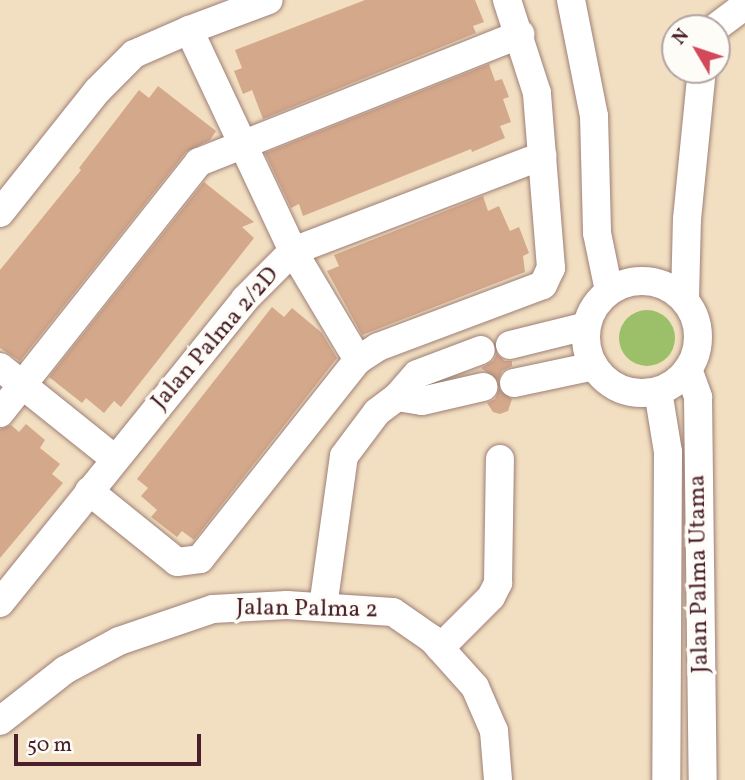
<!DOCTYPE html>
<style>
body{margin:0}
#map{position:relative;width:745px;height:780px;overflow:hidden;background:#f2dfc1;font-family:Vollkorn,serif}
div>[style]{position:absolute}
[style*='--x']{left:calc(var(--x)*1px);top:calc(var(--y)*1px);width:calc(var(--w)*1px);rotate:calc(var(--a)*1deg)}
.green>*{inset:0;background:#9cbf6a}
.round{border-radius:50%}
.building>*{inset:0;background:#d4a88b}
.roads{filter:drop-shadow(0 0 2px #9e7f76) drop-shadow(0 0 2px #9e7f76)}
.minor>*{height:28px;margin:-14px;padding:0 14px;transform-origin:14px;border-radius:14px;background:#fff}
.minor>.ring{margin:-14px;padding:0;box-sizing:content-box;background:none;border:28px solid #fff;border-radius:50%}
span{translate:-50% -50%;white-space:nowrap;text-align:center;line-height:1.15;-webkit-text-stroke:7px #fdfcf7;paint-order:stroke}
.street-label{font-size:24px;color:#4a1f2b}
.north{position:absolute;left:661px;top:14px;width:70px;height:70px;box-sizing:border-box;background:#fdfcf7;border:2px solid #b5a4a5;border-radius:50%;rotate:309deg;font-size:19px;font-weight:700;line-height:28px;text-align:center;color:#4a1f2b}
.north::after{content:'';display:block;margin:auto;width:24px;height:32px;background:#d1495b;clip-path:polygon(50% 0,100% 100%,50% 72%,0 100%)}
.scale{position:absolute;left:14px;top:734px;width:187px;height:32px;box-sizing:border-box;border:4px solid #4a1f2b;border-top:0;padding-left:9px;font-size:21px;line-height:24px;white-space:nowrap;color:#4a1f2b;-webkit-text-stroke:5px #fdfcf7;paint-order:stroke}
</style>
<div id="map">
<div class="green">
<div class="round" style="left:619px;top:310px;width:56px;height:56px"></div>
</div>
<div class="building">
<div style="clip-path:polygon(365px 0,475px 0,484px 22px,473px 26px,476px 33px,263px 119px,252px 90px,243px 94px,234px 71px,242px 68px,235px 50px)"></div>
<div style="clip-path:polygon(489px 64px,495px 81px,502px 79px,509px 97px,503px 99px,511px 122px,500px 126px,505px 138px,472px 152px,471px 149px,303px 216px,299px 204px,291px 208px,265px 153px)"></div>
<div style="clip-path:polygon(158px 86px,216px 131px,210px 140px,186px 152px,20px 361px,0 348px,0 270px,81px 170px,79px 168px,139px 90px,149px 98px)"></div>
<div style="clip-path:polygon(204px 182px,254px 222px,242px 227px,254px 238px,121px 407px,114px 401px,104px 413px,86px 398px,82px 403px,49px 377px)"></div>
<div style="clip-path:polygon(483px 196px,488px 211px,499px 206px,510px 231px,519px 227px,529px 253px,523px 256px,525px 272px,362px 335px,327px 271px,339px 266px,334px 255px)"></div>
<div style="clip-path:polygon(272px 307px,284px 317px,292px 308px,322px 333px,337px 358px,194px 540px,182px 531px,177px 537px,151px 517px,157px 510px,141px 496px,148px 488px,137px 479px)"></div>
<div style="clip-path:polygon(497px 354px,505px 361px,512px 361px,512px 366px,502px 371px,498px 381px,481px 368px,493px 361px)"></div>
<div style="clip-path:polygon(499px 389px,512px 399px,508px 411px,500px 414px,493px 412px,487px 403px,495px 399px)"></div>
<div style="clip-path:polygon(26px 424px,45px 440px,40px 448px,60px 464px,52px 474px,63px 483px,0 558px,0 429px,11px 425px,19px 432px)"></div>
</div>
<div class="roads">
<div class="minor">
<div style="--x:571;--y:0;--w:118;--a:78.8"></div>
<div style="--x:594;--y:116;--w:117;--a:88.5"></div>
<div style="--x:597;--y:233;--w:59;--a:78.3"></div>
<div style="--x:715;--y:28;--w:38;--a:-37"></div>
<div style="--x:189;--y:30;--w:244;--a:64.8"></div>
<div style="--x:293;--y:251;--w:127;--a:59.2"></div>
<div style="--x:0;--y:213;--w:157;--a:-51.5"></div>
<div style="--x:98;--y:90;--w:51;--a:-45"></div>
<div style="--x:134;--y:54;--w:60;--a:-23.6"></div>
<div style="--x:189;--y:30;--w:85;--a:-20.6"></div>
<div class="ring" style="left:586px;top:281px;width:84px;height:84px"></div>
<div style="--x:685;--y:299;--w:80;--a:-88.6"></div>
<div style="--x:687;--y:219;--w:150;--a:-84.3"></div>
<div style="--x:510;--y:345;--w:79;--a:-13.9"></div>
<div style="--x:0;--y:367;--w:147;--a:38.7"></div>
<div style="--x:688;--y:369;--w:30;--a:70"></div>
<div style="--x:698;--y:397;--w:383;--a:89.3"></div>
<div style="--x:514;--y:383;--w:82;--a:-12"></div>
<div style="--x:658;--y:391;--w:62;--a:80.7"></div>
<div style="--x:668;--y:452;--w:328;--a:90.3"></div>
<div style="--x:397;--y:397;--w:25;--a:9"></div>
<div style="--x:422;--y:401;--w:63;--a:-12.9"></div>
<div style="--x:0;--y:413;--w:320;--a:-51.6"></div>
<div style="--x:199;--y:162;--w:346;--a:-21.7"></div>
<div style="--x:89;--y:491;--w:113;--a:38.9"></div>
<div style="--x:177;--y:562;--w:23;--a:-7"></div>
<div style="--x:200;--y:559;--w:254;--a:-51.6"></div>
<div style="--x:358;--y:360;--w:24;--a:-33"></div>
<div style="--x:378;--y:347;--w:176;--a:-20.6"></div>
<div style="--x:543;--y:285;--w:19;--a:-65"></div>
<div style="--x:551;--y:268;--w:176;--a:-94.6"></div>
<div style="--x:537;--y:93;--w:98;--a:-107.9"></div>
<div style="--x:0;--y:603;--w:390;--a:-51.1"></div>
<div style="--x:245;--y:299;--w:68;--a:-45"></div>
<div style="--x:293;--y:251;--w:267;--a:-20.9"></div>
<div style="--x:323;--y:607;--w:152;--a:-82.1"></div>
<div style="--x:344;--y:456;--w:55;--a:-53.1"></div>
<div style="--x:377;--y:412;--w:25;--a:-37"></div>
<div style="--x:397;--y:397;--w:30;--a:-49"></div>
<div style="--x:417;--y:374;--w:68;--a:-20.6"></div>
<div style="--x:440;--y:648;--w:72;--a:-45"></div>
<div style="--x:491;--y:597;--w:16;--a:-63"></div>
<div style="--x:498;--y:583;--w:124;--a:-89.1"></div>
<div style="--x:0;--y:721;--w:83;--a:-38.1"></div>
<div style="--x:65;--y:670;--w:61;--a:-28.2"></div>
<div style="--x:119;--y:641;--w:99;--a:-18.8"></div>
<div style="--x:213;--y:609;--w:74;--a:-3.1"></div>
<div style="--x:287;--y:605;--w:106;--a:3.8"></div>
<div style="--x:393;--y:612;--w:47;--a:34.7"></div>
<div style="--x:432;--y:639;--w:64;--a:48.1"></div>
<div style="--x:475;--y:687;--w:48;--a:66.6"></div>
<div style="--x:494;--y:731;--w:49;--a:85.3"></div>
</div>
</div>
<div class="street-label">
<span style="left:216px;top:339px;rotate:-49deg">Jalan Palma 2/2D</span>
<span style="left:700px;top:574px;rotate:-91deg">Jalan Palma Utama</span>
<span style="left:307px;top:610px;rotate:1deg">Jalan Palma 2</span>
</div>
<div class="north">N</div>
<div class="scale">50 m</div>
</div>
